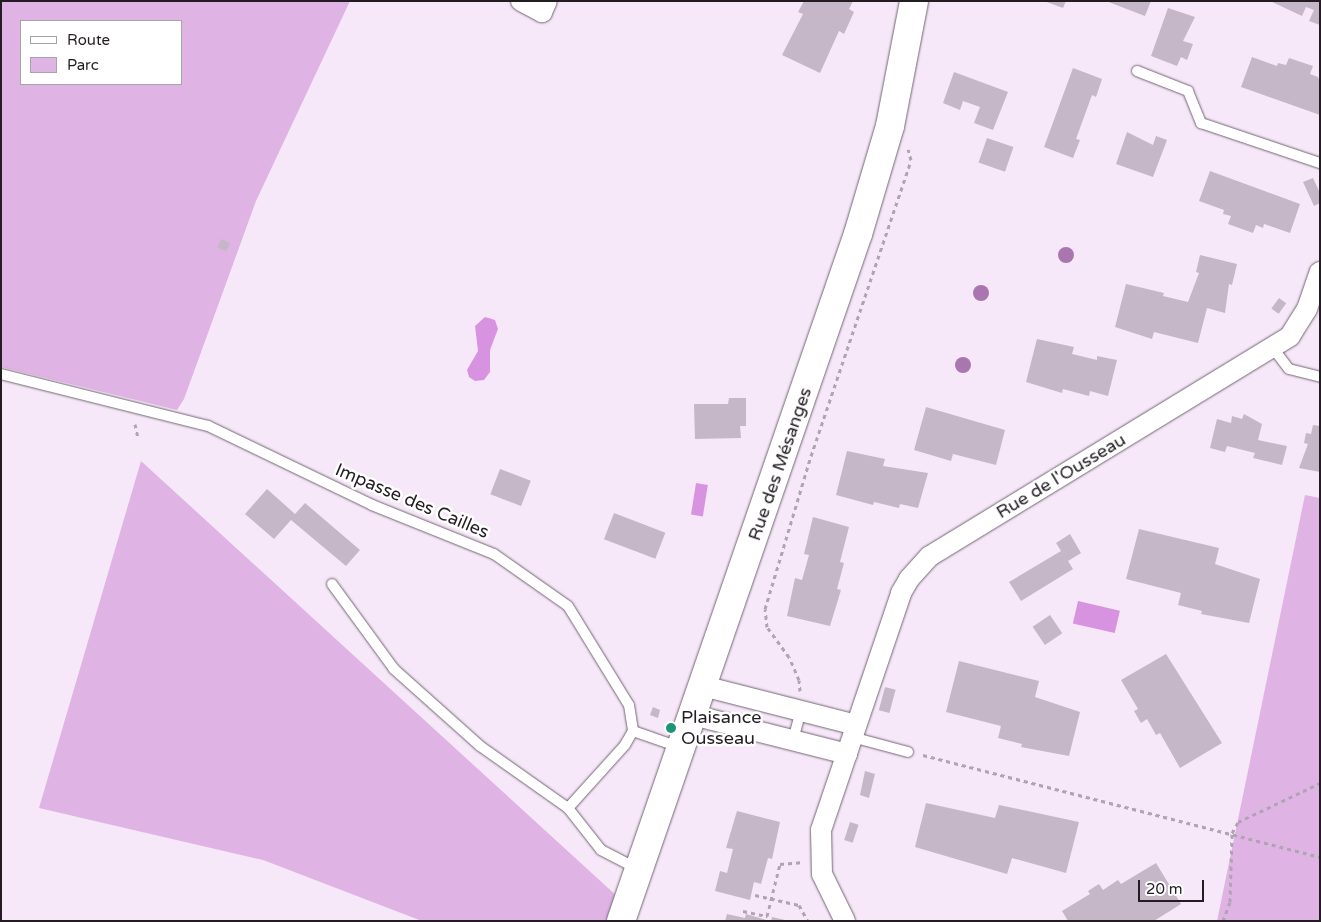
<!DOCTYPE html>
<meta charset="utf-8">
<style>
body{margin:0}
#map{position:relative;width:1321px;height:922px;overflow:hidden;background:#f6e8f8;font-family:"Varela Round",sans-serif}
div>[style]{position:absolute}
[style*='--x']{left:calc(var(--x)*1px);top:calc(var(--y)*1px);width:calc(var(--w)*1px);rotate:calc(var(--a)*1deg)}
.green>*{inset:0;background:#e0b3e5}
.water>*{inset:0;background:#d893e0;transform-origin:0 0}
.building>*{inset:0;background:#c5b7c7;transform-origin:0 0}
.path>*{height:3px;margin-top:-1.5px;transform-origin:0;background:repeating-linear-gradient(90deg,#afa4b1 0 4px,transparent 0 8px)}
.roads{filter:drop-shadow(0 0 1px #726573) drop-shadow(0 0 1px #726573)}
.lane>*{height:10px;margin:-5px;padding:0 5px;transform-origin:5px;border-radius:5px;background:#fff}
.street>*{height:20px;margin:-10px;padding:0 10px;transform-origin:10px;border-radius:10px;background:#fff}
.secondary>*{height:28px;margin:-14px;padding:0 14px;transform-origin:14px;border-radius:14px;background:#fff}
.trees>*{width:16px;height:16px;margin:-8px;border-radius:50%;background:#aa76b0}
.dots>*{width:14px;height:14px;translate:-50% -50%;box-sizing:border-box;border:2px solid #fff;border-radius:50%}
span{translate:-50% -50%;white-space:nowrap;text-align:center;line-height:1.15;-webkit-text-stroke:5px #fff;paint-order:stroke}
.street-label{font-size:18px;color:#231d23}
.poi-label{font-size:18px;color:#231d23}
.left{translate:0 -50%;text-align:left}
.frame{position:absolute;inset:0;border:2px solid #231d23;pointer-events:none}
.legend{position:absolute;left:20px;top:20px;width:162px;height:65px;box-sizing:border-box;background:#fff;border:1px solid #a7a5a7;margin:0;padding:6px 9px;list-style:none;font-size:15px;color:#231d23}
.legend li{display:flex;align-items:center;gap:10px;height:25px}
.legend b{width:25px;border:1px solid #a7a5a7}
.scale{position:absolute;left:1138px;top:880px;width:66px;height:22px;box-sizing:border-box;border:2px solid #231d23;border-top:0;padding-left:6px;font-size:15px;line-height:18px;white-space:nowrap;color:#231d23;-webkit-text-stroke:4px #fff;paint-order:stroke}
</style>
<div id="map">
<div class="green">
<div style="clip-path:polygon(evenodd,1px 1px,350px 1px,256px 201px,184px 399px,177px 410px,1px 367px,1px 1px,21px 21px,181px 21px,181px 84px,21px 84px,21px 21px)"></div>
<div style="clip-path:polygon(141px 461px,619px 898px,611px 921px,422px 921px,263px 860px,39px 808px)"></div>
<div style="clip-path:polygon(1305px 495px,1320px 498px,1320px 921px,1217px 921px)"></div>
</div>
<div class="water">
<div style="clip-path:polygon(485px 317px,495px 320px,498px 329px,490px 350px,490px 372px,484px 380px,475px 381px,469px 377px,467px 370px,478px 351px,475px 326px)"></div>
<div style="left:696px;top:483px;width:12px;height:32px;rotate:9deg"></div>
<div style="left:1078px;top:601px;width:43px;height:23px;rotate:13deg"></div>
</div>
<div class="building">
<div style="clip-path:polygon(804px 1px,853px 1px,849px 9px,854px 12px,844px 34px,839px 31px,820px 73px,782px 55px,803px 14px,798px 12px)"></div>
<div style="clip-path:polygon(1044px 1px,1066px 1px,1063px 8px)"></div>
<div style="clip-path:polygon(1106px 1px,1151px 1px,1145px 16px)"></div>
<div style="clip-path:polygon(1270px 1px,1320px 1px,1320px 25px,1309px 21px,1314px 10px,1306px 7px,1302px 16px)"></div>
<div style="clip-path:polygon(1168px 8px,1195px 17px,1183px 41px,1193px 44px,1187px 60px,1181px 57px,1177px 66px,1151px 56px)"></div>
<div style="clip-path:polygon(1252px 57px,1277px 66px,1278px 63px,1286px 65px,1289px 58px,1313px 66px,1310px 74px,1318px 77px,1320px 82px,1320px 115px,1241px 87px)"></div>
<div style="clip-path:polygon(1073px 68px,1102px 79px,1096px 97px,1092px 95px,1076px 139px,1080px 140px,1073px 158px,1044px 147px)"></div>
<div style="clip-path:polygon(954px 72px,1008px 92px,993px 130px,974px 123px,980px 107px,963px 101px,960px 110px,943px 103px)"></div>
<div style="clip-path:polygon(1127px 132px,1153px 145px,1156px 136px,1167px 140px,1153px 177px,1116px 164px)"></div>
<div style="left:987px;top:138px;width:28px;height:26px;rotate:19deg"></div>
<div style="clip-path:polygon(1210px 171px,1300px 204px,1290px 233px,1264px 224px,1263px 228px,1256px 225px,1253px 233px,1228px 224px,1231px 216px,1223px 214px,1224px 210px,1199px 201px)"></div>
<div style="clip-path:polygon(1313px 178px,1320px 193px,1320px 203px,1314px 206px,1303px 182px)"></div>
<div style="left:221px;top:239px;width:10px;height:9px;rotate:24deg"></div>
<div style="clip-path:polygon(1200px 255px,1237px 264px,1232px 285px,1229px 284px,1225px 313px,1207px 308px,1198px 343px,1154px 332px,1152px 339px,1115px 327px,1126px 284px,1164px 293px,1163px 296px,1188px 302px,1199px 273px,1196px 272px)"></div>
<div style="left:1279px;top:298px;width:9px;height:13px;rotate:36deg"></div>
<div style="clip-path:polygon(1037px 339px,1074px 347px,1072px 354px,1097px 360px,1097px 356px,1117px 360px,1108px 396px,1090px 391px,1089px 396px,1063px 389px,1062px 393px,1026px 382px)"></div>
<div style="clip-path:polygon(729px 398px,746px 398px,746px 426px,740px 426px,741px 438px,695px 439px,694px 404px,728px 404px)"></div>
<div style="clip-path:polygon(926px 407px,1005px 430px,996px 465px,953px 454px,951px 461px,914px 450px)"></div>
<div style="clip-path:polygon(1244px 414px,1262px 424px,1258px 440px,1287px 446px,1282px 465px,1253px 458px,1255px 453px,1227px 446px,1225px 452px,1210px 448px,1217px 419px,1231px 423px,1232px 416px,1242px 419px)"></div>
<div style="clip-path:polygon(1313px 425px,1320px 426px,1320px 472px,1299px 468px,1308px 444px,1304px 443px,1306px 433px,1311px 434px)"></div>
<div style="clip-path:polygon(847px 451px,885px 459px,883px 466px,928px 473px,918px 508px,900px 504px,899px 508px,874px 502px,873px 505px,836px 495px)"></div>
<div style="left:500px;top:469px;width:33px;height:27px;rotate:21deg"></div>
<div style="clip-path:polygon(267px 489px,295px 514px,305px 503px,360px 550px,346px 566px,291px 520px,274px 539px,245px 514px)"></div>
<div style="left:614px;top:513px;width:55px;height:28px;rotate:21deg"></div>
<div style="clip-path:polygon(813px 517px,849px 527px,840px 562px,844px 563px,837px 589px,841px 590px,830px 626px,787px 616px,795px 578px,802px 580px,809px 555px,804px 554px)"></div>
<div style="clip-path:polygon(1139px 529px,1219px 548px,1215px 564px,1260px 579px,1249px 623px,1201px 614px,1202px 611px,1178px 605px,1181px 593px,1126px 579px)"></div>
<div style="clip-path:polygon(1070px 534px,1081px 553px,1068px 561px,1073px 569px,1021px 601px,1009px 582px,1061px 551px,1056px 543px)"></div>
<div style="left:1050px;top:615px;width:22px;height:21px;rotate:56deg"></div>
<div style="clip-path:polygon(1166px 654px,1222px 743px,1180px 768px,1160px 733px,1156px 735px,1147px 719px,1141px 723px,1134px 711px,1138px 709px,1121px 680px)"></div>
<div style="clip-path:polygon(959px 661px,1039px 681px,1035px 697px,1080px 712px,1069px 756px,1021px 747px,1022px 744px,998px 738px,1001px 726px,946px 712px)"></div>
<div style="left:885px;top:687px;width:11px;height:24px;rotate:15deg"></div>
<div style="clip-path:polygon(653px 707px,660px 710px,658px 718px,650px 715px)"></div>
<div style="clip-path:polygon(865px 771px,875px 774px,869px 798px,860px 795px)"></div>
<div style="clip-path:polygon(926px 803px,995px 818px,999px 805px,1079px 822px,1066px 873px,1012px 858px,1007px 874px,915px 847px)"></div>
<div style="clip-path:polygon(737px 811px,780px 822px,772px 859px,768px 858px,761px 884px,754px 882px,750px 900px,715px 891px,720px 871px,727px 873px,733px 849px,726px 848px)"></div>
<div style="left:850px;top:822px;width:9px;height:19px;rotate:18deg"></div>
<div style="clip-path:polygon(1156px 863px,1181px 904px,1154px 921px,1068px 921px,1062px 911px,1090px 894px,1088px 891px,1099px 884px,1103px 890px,1118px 880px,1121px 884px)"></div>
<div style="clip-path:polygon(727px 914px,745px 918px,746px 914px,770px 921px,725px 921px)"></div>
<div style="clip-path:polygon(772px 917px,785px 920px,785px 921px,771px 921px)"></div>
</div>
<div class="path">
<div style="--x:135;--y:424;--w:14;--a:78"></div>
<div style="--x:800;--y:691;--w:11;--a:-95"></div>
<div style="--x:799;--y:680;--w:25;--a:-113"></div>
<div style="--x:789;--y:657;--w:37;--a:-126"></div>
<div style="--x:767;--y:627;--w:18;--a:-96"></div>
<div style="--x:765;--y:609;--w:160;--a:-73.3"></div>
<div style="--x:811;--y:456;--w:312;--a:-71.3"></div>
<div style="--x:911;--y:160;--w:11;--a:-105"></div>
<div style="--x:923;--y:755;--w:410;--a:14.4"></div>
<div style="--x:755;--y:895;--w:45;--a:12.8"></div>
<div style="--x:799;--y:905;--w:18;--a:61"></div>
<div style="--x:743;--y:911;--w:25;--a:12"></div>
<div style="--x:767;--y:916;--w:54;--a:-76"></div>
<div style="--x:780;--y:864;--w:21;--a:-5"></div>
<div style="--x:1223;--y:921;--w:20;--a:-70"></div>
<div style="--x:1230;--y:902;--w:69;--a:-88.3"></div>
<div style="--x:1232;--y:833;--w:13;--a:-61"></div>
<div style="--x:1238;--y:822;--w:91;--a:-25.4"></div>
</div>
<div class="roads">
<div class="lane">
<div style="--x:1137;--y:71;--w:55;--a:21.4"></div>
<div style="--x:1188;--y:91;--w:35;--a:68"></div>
<div style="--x:1201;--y:123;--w:126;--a:18.6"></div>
<div style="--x:1273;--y:348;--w:26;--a:53"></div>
<div style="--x:1289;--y:369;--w:32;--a:14"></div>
<div style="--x:1;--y:374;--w:213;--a:14.1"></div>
<div style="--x:208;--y:426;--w:182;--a:25.7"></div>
<div style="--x:372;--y:505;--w:131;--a:21.9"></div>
<div style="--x:494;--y:554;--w:90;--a:35.1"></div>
<div style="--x:568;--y:606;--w:116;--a:58.4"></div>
<div style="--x:629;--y:705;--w:26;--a:81"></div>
<div style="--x:633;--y:731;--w:16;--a:120"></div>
<div style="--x:625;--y:745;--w:85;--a:132.1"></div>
<div style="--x:332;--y:584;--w:105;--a:53.9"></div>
<div style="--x:394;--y:669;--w:115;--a:41.8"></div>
<div style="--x:480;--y:746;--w:108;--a:35.2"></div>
<div style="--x:568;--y:808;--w:53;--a:51.8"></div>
<div style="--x:601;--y:850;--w:42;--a:27.2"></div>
<div style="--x:633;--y:731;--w:49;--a:19.2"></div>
<div style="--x:852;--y:737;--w:58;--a:15"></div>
<div style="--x:793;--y:740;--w:30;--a:-75"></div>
</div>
<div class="street">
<div style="--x:521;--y:1;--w:24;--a:28"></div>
<div style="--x:542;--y:12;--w:12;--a:-66"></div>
<div style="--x:703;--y:686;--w:158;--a:14.3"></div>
<div style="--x:693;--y:715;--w:159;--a:14.2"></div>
<div style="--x:845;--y:921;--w:52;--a:-116.1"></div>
<div style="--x:822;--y:874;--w:44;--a:-91.3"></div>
<div style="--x:821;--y:830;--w:250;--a:-71.3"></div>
<div style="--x:901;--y:593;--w:16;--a:-60"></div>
<div style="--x:909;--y:579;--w:31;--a:-48"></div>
<div style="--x:930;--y:556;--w:422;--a:-31.4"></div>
<div style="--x:1290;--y:336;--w:32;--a:-58"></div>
<div style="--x:1307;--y:309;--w:39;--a:-71"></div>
</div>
<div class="secondary">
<div style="--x:621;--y:921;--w:727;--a:-70.97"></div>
<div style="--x:858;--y:234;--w:113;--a:-73.5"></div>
<div style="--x:890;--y:126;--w:127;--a:-79.1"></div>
</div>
</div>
<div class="trees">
<div style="left:1066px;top:255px"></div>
<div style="left:981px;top:293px"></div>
<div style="left:963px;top:365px"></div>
</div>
<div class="dots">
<div style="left:671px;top:728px;background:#1d957a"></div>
</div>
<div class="street-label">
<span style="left:780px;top:464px;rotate:-71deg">Rue des Mésanges</span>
<span style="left:1061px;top:476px;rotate:-31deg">Rue de l'Ousseau</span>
<span style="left:412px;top:501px;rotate:23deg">Impasse des Cailles</span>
</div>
<div class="poi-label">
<span class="left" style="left:681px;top:728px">Plaisance<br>Ousseau</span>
</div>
<div class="frame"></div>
<ul class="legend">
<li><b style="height:6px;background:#fff"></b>Route</li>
<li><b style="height:14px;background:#e0b3e5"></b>Parc</li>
</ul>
<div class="scale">20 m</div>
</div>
